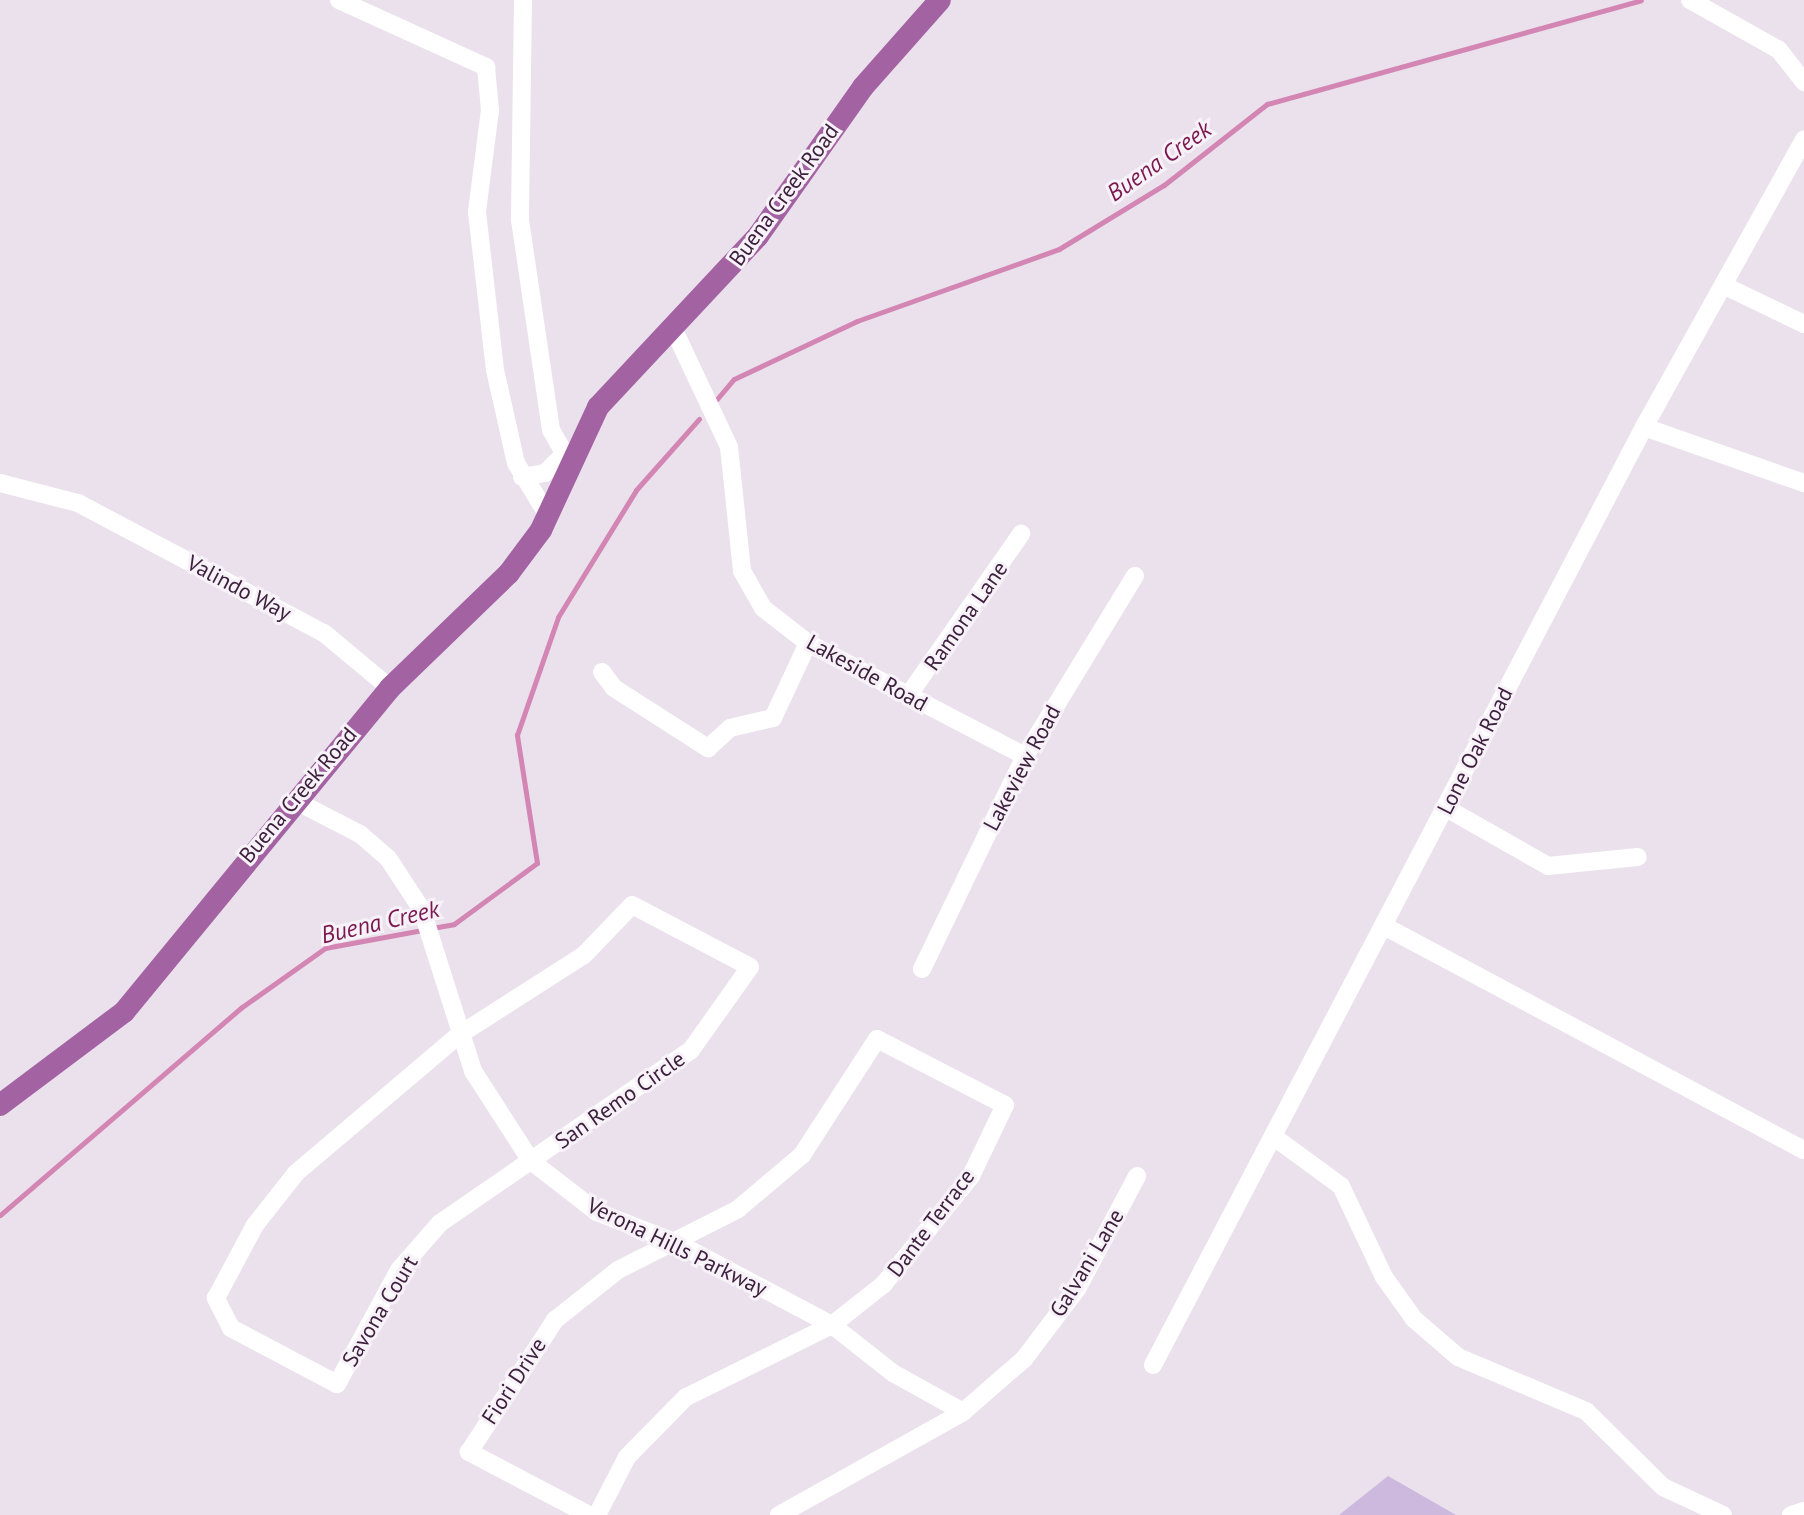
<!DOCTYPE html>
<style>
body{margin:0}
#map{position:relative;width:1804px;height:1515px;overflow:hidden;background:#eae1ec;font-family:"PT Sans",sans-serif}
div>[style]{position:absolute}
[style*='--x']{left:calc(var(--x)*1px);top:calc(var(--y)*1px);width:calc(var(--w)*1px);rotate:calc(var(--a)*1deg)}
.green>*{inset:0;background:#cdb9de}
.stream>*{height:5px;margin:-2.5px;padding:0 2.5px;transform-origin:2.5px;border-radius:2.5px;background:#d386b3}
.minor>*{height:18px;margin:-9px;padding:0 9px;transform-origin:9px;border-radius:9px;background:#fff}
.major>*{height:22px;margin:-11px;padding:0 11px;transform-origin:11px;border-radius:11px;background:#a363a3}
span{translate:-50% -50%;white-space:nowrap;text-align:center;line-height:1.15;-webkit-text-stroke:6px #f7f1f8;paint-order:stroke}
.street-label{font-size:22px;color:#3d203d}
.water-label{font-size:24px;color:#7b1850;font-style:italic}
</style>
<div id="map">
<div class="green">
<div style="clip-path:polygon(1388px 1476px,1456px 1515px,1339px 1515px)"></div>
</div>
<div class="stream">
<div style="--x:717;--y:399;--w:26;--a:-50"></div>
<div style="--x:734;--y:379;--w:136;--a:-25.2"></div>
<div style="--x:857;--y:321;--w:214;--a:-19.6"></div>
<div style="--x:1059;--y:249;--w:123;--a:-31.4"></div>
<div style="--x:1164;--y:185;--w:131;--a:-38.2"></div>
<div style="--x:1267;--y:104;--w:388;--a:-15.5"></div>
<div style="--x:432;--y:928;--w:22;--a:-10"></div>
<div style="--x:454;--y:924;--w:103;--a:-36.3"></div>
<div style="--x:537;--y:863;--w:130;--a:-98.9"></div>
<div style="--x:517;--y:735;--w:125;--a:-70.8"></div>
<div style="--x:558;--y:617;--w:149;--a:-58.4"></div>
<div style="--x:636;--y:490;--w:95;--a:-48.4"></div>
<div style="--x:0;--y:1215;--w:319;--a:-40.7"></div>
<div style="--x:242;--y:1007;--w:102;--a:-35.4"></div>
<div style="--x:325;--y:948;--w:99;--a:-10.5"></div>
</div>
<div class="minor">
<div style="--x:339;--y:0;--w:162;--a:24.5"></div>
<div style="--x:486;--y:67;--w:43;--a:84.7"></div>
<div style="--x:490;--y:110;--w:103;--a:97.3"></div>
<div style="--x:477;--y:212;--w:159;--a:83.5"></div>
<div style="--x:495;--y:370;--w:95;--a:77.3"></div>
<div style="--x:516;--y:463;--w:60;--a:58.7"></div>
<div style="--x:523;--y:0;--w:220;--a:90.8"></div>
<div style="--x:520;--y:220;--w:212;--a:81.6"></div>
<div style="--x:551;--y:430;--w:38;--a:60"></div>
<div style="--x:1690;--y:0;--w:102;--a:29.3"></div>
<div style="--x:1779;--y:50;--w:41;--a:52"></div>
<div style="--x:1723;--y:285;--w:90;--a:25.7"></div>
<div style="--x:674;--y:330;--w:129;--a:64.8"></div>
<div style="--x:729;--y:447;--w:125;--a:84"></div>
<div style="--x:742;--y:571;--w:43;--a:60.4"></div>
<div style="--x:763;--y:608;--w:57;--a:37.9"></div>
<div style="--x:808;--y:643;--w:245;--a:27.5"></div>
<div style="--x:1644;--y:427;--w:170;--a:19.3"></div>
<div style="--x:522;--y:477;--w:23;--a:-10"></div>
<div style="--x:545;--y:473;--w:27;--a:-45"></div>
<div style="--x:0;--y:483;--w:81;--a:14.4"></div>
<div style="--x:78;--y:503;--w:278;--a:27.9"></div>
<div style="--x:324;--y:633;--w:86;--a:39.8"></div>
<div style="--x:602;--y:672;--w:20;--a:53"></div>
<div style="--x:614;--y:688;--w:112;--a:32.6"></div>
<div style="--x:708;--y:748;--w:30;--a:-42"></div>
<div style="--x:730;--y:728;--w:44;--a:-13.1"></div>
<div style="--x:773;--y:718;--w:83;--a:-65"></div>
<div style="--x:908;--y:696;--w:198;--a:-55.1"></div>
<div style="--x:294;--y:800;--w:74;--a:27.3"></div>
<div style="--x:360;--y:834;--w:37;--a:41"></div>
<div style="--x:388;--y:858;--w:62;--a:56.8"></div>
<div style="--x:422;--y:910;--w:169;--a:72.4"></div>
<div style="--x:473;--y:1071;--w:107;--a:57.2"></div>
<div style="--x:531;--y:1161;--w:83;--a:37.7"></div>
<div style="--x:597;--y:1212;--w:86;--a:21.2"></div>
<div style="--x:677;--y:1243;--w:175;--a:27.9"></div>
<div style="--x:832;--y:1325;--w:78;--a:38.2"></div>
<div style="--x:893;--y:1373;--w:80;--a:29.1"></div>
<div style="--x:1446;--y:808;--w:117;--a:29.6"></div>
<div style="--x:1548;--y:866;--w:90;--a:-5.7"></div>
<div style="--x:632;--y:905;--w:133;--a:27.7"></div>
<div style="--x:750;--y:967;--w:102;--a:125.4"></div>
<div style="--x:691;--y:1050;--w:305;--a:145.4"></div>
<div style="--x:440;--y:1223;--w:62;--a:131.1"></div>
<div style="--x:399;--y:1270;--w:130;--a:118.5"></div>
<div style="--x:337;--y:1384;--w:120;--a:-152.2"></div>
<div style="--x:231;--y:1328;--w:34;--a:-117"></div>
<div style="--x:216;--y:1298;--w:83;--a:-61.9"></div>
<div style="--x:255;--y:1225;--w:66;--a:-51.7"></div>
<div style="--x:296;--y:1173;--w:214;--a:-40.3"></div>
<div style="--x:459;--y:1035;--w:148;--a:-32.6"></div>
<div style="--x:584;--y:955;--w:69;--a:-46.2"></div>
<div style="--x:1384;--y:926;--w:476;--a:28.1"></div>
<div style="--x:922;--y:969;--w:237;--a:-64.2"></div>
<div style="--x:1025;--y:756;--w:211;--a:-58.6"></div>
<div style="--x:1274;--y:1137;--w:83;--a:36.2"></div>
<div style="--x:1341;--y:1186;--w:101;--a:64.7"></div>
<div style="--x:1384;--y:1277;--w:52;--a:54.5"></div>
<div style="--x:1414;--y:1319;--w:58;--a:40.8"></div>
<div style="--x:1458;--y:1357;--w:139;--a:22.9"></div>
<div style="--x:1586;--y:1411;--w:108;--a:44.6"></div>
<div style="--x:1663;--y:1487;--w:66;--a:25"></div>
<div style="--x:1153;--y:1365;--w:1059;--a:-62.37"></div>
<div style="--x:1644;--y:427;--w:329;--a:-60.9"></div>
<div style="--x:589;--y:1515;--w:136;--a:-152.3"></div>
<div style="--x:469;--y:1452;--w:158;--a:-56.9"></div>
<div style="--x:555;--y:1320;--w:80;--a:-38.4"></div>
<div style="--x:618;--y:1270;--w:135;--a:-26.9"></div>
<div style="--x:738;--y:1209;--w:84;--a:-40.2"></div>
<div style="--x:802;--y:1155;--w:138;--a:-57.1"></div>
<div style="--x:877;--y:1039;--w:144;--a:27.3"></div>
<div style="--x:1005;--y:1105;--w:79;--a:115.6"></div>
<div style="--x:971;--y:1176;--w:139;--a:128.9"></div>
<div style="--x:884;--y:1284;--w:66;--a:141.7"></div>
<div style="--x:832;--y:1325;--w:163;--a:153.7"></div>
<div style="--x:686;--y:1397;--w:84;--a:134.5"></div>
<div style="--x:627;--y:1457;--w:65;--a:117.3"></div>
<div style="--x:779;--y:1515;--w:211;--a:-29.2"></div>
<div style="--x:963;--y:1412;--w:81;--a:-41"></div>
<div style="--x:1024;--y:1359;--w:88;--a:-52.9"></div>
<div style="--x:1077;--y:1289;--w:128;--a:-62"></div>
<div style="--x:1791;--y:1515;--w:14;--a:-17"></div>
</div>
<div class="major">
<div style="--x:0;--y:1105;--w:155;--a:-36.9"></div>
<div style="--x:124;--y:1012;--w:419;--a:-50.6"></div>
<div style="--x:390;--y:688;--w:165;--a:-44"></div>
<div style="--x:509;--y:573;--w:54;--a:-53.3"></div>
<div style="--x:541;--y:530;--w:136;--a:-65.1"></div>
<div style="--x:598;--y:407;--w:234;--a:-46.9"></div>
<div style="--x:758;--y:236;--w:182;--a:-54.8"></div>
<div style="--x:863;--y:87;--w:116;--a:-48.5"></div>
</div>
<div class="street-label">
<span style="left:784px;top:195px;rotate:-54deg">Buena Creek Road</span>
<span style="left:239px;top:588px;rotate:28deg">Valindo Way</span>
<span style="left:966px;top:616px;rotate:-55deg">Ramona Lane</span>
<span style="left:867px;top:673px;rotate:29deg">Lakeside Road</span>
<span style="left:1475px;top:751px;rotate:-63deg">Lone Oak Road</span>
<span style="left:1022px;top:768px;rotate:-62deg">Lakeview Road</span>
<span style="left:298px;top:795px;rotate:-50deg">Buena Creek Road</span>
<span style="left:620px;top:1100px;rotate:-35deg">San Remo Circle</span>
<span style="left:931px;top:1223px;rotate:-53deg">Dante Terrace</span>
<span style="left:677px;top:1247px;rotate:26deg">Verona Hills Parkway</span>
<span style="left:1087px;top:1263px;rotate:-59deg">Galvani Lane</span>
<span style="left:380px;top:1311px;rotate:-59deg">Savona Court</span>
<span style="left:514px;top:1381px;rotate:-57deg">Fiori Drive</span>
</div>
<div class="water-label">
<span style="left:1159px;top:161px;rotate:-35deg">Buena Creek</span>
<span style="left:380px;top:922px;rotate:-13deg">Buena Creek</span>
</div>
</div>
